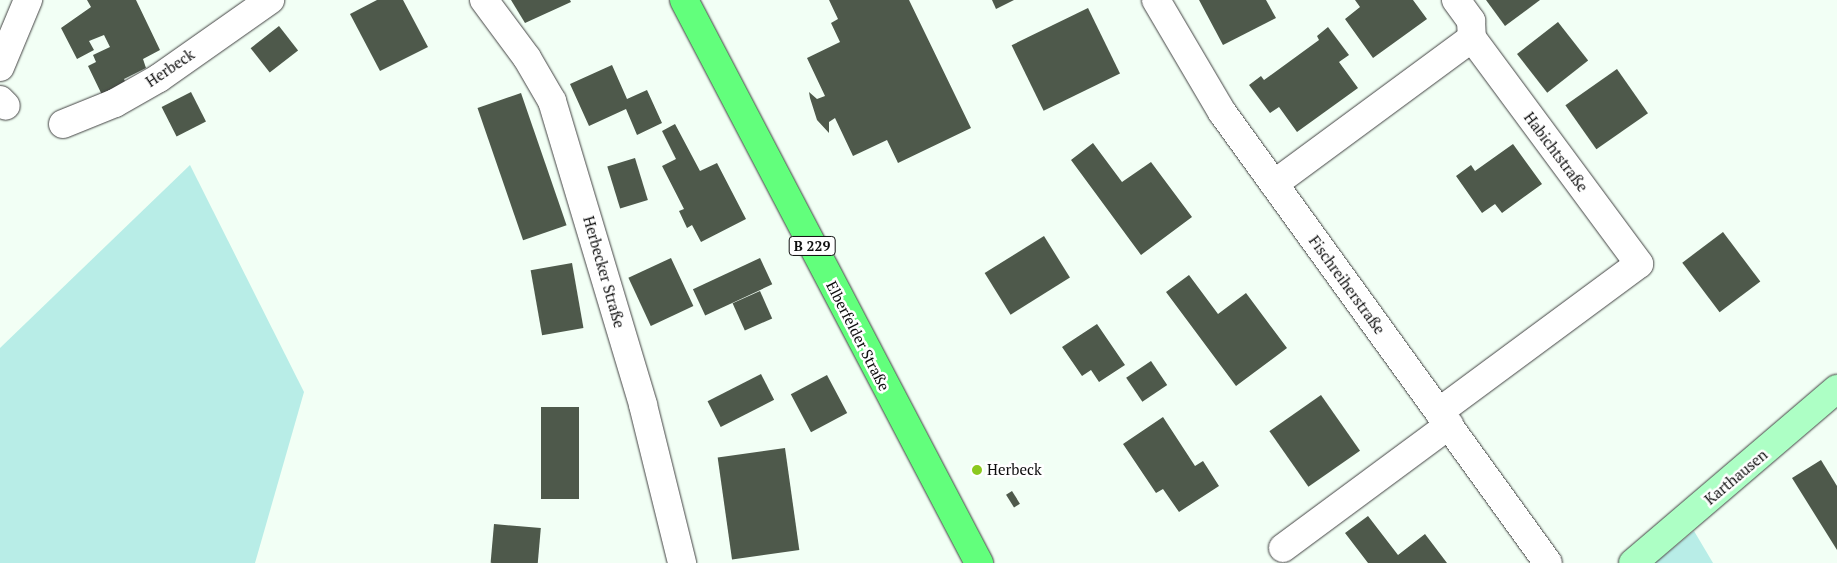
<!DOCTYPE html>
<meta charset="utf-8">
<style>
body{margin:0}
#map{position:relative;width:1837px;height:563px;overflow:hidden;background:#f2fff5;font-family:"PT Serif",serif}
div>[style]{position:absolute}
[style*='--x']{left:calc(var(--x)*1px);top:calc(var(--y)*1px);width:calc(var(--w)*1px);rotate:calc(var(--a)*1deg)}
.green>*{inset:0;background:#b8ede7}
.building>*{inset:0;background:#4e594b;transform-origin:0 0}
.roads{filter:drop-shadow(0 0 1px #424242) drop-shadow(0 0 1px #424242)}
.street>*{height:28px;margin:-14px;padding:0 14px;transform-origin:14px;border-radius:14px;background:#fff}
.secondary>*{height:28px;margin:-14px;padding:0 14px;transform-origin:14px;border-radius:14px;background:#adffc5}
.primary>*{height:28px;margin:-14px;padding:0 14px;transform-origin:14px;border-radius:14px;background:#62ff7c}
.dots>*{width:14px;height:14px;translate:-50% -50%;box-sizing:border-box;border:2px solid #fff;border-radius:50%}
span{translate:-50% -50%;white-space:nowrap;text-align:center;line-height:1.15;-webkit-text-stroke:5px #fff;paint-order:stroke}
.shield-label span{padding:1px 4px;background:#fff;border:1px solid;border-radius:4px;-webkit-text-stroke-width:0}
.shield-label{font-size:14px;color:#0f0f0f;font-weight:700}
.street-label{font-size:15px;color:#0f0f0f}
.poi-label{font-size:15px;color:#0f0f0f}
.left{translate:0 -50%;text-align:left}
</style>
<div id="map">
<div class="green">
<div style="clip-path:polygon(190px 165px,304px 392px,255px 563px,0 563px,0 348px)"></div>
<div style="clip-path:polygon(1694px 531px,1713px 563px,1655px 563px)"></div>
</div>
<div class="building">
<div style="clip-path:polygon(87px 0,136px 0,160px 50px,143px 59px,146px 68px,124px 79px,127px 85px,103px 97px,88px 66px,96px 62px,93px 55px,110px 47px,104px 35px,89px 41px,94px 50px,77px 59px,61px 28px,91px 7px)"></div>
<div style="clip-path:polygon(377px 0,403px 0,428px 47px,380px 71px,350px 14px)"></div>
<div style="clip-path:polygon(511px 0,570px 0,571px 2px,525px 23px)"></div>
<div style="clip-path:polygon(829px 0,909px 0,971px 128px,898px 163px,887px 140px,853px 156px,835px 118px,829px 122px,829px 133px,817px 120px,810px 98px,809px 92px,817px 99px,825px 96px,807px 58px,840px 42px,831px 23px,838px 19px)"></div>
<div style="clip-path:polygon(992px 0,1014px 0,996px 9px)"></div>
<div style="clip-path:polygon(1199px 0,1266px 0,1276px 18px,1223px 45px)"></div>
<div style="clip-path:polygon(1355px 0,1413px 0,1427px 19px,1373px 58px,1345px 19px,1360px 7px)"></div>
<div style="clip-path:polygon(1486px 0,1540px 0,1505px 26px)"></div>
<div style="left:1088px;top:8px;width:73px;height:85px;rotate:64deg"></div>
<div style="left:1558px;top:22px;width:49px;height:52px;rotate:52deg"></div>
<div style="left:279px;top:26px;width:31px;height:36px;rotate:52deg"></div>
<div style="clip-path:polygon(1328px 27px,1349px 55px,1339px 62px,1358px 88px,1297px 132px,1279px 107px,1270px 113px,1249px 85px,1261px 76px,1264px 80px,1319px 40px,1317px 36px)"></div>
<div style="clip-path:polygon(612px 65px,627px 99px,647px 90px,662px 123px,637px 135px,626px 109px,589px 126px,570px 84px)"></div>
<div style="left:1617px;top:69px;width:54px;height:63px;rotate:55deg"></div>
<div style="left:191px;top:92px;width:33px;height:33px;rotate:63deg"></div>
<div style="left:521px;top:93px;width:140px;height:46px;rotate:71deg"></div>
<div style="clip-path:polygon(675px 124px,700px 171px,717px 163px,746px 219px,701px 242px,692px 225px,687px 228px,679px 211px,684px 209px,662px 166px,676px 159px,662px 131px)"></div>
<div style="clip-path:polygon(1093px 143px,1122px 182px,1151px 162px,1192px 217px,1141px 255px,1071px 160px)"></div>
<div style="clip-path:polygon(1513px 144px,1542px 184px,1502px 213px,1495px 204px,1482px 213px,1456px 176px,1471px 165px,1475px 171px)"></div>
<div style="left:635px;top:158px;width:44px;height:29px;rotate:73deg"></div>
<div style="left:1723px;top:232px;width:62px;height:51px;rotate:53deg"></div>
<div style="left:1044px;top:236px;width:49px;height:70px;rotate:58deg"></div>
<div style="left:671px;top:258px;width:53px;height:47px;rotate:65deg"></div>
<div style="left:760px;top:258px;width:29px;height:74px;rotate:65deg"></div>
<div style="left:572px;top:263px;width:66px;height:42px;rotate:80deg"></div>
<div style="clip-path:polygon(1189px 275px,1218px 314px,1246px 293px,1287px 348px,1236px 386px,1166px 292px)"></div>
<div style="left:760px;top:291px;width:30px;height:30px;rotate:66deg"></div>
<div style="clip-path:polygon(1097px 324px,1125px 365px,1099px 382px,1091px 370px,1082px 376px,1062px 347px)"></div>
<div style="left:1151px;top:361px;width:29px;height:30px;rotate:56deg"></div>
<div style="left:761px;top:374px;width:29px;height:60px;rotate:63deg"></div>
<div style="left:827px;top:375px;width:43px;height:41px;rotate:62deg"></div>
<div style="left:1321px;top:395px;width:68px;height:63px;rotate:55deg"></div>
<div style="left:579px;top:407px;width:92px;height:38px;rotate:90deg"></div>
<div style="clip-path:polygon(1163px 417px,1195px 466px,1203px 461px,1219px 486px,1179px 512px,1163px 489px,1156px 493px,1123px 444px)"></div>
<div style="left:785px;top:448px;width:103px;height:68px;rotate:82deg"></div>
<div style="clip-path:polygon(1821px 460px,1837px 486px,1837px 550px,1792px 478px)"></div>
<div style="left:1012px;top:491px;width:15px;height:7px;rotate:58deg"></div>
<div style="clip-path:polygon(1368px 516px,1398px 555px,1425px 534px,1447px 563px,1368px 563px,1345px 533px)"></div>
<div style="left:494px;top:524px;width:47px;height:39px;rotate:5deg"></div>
</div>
<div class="roads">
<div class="street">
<div style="--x:484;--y:0;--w:72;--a:53.4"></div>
<div style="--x:527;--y:58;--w:50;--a:59.8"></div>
<div style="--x:552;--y:101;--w:317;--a:73.3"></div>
<div style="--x:643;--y:405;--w:163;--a:76.1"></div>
<div style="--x:1156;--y:0;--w:130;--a:59.5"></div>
<div style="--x:1222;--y:112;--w:556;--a:54.14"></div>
<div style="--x:1456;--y:0;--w:26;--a:54"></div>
<div style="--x:1471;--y:21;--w:17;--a:87"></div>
<div style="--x:0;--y:67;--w:73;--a:-67.3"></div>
<div style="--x:0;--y:100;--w:8;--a:45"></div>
<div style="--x:63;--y:124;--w:56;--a:-22"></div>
<div style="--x:115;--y:103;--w:51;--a:-29.6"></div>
<div style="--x:159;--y:78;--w:136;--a:-35.1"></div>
<div style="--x:1274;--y:184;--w:246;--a:-36.4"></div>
<div style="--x:1472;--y:38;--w:281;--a:53.5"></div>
<div style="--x:1639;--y:264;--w:249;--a:143.5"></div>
<div style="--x:1283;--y:548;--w:207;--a:-36.5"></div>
</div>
<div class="secondary">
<div style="--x:1633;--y:563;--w:268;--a:-40.5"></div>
</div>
<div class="primary">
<div style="--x:684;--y:0;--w:636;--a:62.35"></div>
</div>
</div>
<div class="dots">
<div style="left:977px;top:470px;background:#8bc91e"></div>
</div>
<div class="shield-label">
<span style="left:812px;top:246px">B 229</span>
</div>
<div class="street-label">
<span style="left:170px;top:68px;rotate:-34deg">Herbeck</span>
<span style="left:1556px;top:152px;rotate:53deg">Habichtstraße</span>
<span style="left:604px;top:272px;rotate:74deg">Herbecker Straße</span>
<span style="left:1347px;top:285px;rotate:54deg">Fischreiherstraße</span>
<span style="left:858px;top:336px;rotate:63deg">Elberfelder Straße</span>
<span style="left:1736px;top:477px;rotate:-40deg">Karthausen</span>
</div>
<div class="poi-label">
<span class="left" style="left:987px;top:470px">Herbeck</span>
</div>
</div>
